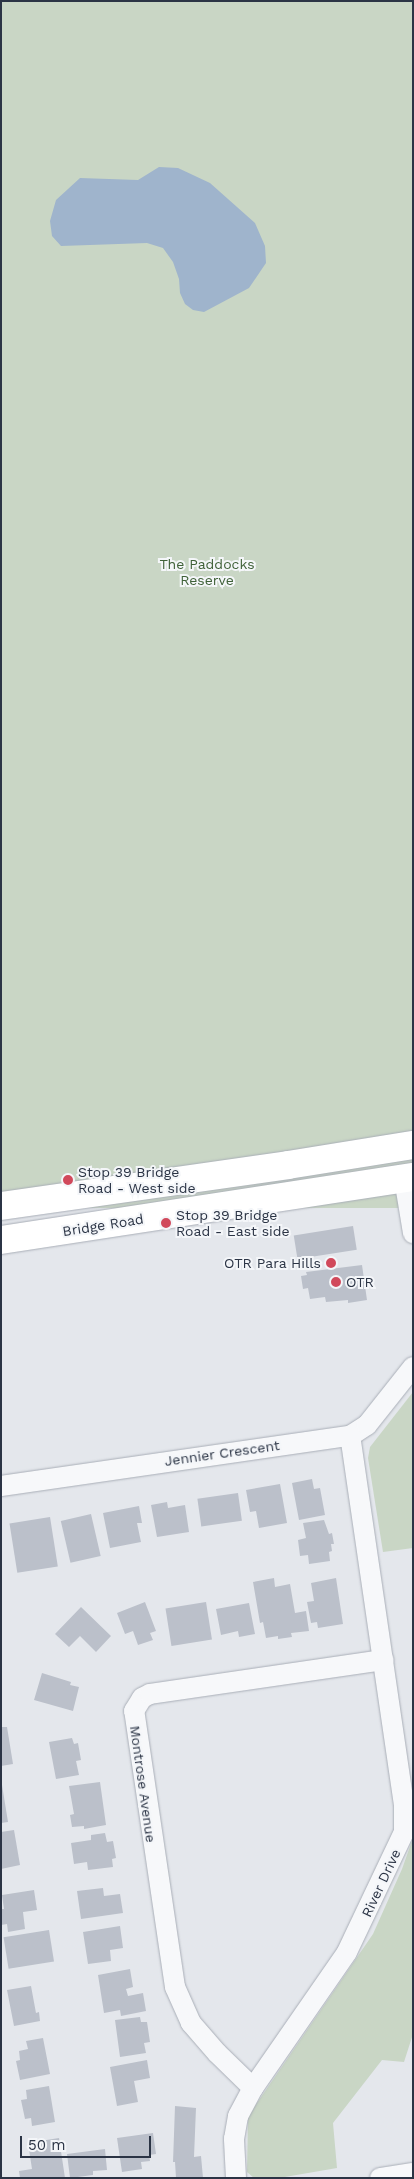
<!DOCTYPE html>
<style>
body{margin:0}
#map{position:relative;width:414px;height:2179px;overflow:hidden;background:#e4e7ec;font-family:"Work Sans",sans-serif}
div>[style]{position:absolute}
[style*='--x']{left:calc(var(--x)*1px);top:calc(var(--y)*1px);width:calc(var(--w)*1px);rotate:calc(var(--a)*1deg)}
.green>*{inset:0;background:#c9d6c5;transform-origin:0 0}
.water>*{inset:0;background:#9fb4cc}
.building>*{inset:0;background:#bbc0ca;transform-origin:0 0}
.roads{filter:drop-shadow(0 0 1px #a9aeb7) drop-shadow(0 0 1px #a9aeb7)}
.street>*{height:20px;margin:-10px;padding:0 10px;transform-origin:10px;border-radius:10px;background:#f7f8fa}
.secondary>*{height:28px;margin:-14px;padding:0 14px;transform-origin:14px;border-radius:14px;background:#fff}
.dots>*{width:14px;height:14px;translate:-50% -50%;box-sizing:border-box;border:2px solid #f4f6f9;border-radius:50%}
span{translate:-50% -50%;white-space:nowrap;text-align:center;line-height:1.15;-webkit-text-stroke:4px #f4f6f9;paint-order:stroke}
.park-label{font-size:14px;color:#3f6138}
.poi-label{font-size:14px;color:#2b3445}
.left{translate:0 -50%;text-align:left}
.right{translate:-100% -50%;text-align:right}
.street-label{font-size:14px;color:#2b3445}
.frame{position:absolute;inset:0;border:2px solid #2b3445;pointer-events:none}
.scale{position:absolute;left:20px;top:2136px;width:131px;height:22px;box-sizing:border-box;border:2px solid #2b3445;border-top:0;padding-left:6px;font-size:15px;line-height:18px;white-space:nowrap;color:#2b3445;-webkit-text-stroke:4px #f4f6f9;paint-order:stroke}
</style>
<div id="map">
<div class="green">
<div style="left:1px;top:1px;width:412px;height:1207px"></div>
<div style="clip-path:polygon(413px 1392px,413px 1548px,383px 1552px,368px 1458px,370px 1447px)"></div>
<div style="clip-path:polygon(413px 1838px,413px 2034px,404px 2062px,382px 2060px,333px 2123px,337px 2168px,279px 2178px,254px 2178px,247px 2172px,248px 2116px,373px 1934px,402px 1869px)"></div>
</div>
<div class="water">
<div style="clip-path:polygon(159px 167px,178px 168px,210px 183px,255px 223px,265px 246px,266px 263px,249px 288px,204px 312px,193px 310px,185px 304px,180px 293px,179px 279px,173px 262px,163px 248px,147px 243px,61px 246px,52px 236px,50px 221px,56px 200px,80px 178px,138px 180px)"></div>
</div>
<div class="building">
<div style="left:353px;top:1226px;width:24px;height:60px;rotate:81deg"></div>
<div style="clip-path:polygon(362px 1265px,367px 1300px,348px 1303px,348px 1300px,326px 1302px,325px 1297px,310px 1299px,308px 1288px,303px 1289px,301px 1276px,307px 1275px,306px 1272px)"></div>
<div style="clip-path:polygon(312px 1479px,314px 1489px,320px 1488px,325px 1515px,299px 1520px,292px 1483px)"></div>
<div style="clip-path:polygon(280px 1484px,287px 1523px,259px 1528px,256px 1511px,250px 1512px,246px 1490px)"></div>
<div style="left:238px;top:1493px;width:28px;height:41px;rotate:82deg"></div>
<div style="clip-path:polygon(167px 1502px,168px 1508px,185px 1505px,189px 1532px,157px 1537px,151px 1505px)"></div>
<div style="clip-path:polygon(139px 1506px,142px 1523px,137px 1523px,141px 1542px,110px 1548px,103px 1513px)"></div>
<div style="left:91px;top:1514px;width:43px;height:31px;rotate:77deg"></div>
<div style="left:50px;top:1517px;width:50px;height:41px;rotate:81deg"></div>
<div style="clip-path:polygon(324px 1520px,329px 1534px,332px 1533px,334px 1544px,331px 1544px,332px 1551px,329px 1552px,330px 1561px,309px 1564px,308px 1555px,300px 1556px,298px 1540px,306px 1538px,303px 1523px)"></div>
<div style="clip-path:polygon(274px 1578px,275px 1587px,290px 1584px,295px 1613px,306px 1611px,309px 1631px,291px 1633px,292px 1637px,278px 1639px,278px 1636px,266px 1638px,263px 1622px,260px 1623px,253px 1582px)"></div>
<div style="clip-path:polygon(336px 1578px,343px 1624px,318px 1628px,317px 1622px,311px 1623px,307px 1602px,314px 1601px,311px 1583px)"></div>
<div style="clip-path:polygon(145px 1602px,156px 1631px,150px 1633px,153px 1640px,138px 1645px,133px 1631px,125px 1634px,117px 1613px)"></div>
<div style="left:206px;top:1602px;width:38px;height:41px;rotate:81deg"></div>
<div style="clip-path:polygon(249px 1603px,255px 1634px,239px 1637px,238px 1631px,221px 1635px,216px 1609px)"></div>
<div style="clip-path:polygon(81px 1607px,111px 1636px,96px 1652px,80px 1636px,69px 1647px,55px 1634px)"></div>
<div style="clip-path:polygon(42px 1673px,71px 1682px,70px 1685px,79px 1687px,73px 1711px,34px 1700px)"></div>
<div style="clip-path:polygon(1px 1727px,7px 1727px,13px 1764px,1px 1766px)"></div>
<div style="clip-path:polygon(72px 1738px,74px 1744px,78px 1743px,81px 1760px,76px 1761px,79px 1775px,56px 1779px,49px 1742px)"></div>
<div style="clip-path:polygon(100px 1782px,106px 1825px,84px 1829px,84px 1826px,72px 1827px,70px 1815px,74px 1814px,69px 1786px)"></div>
<div style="clip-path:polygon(2px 1785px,8px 1822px,1px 1823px,1px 1786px)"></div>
<div style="clip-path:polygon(14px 1830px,20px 1865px,1px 1869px,1px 1832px)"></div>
<div style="clip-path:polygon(105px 1833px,107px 1842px,113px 1841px,116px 1858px,112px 1859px,113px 1867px,88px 1870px,87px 1862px,74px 1864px,71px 1843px,91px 1840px,91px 1835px)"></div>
<div style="clip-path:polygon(103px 1888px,104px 1896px,120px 1894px,123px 1913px,81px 1919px,77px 1891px)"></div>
<div style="clip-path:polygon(34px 1890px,37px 1910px,23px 1912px,25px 1929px,8px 1932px,7px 1924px,1px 1925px,1px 1909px,4px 1909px,2px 1895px)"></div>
<div style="clip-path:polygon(120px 1926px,123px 1948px,110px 1950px,111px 1961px,88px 1964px,83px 1932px)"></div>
<div style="left:49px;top:1930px;width:32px;height:46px;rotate:81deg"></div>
<div style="clip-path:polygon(130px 1969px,133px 1987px,126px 1989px,128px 1996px,143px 1993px,146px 2011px,121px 2016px,120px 2010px,104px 2013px,98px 1975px)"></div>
<div style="clip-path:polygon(31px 1986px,36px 2013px,39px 2012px,40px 2021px,14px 2026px,7px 1990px)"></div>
<div style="clip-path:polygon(140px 2017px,141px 2022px,147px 2022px,150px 2042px,144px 2043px,146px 2053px,120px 2057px,115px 2020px)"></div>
<div style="clip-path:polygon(43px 2038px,50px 2074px,20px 2080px,16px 2061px,20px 2060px,19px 2051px,28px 2049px,26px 2041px)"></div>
<div style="clip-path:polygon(147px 2060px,150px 2078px,134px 2081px,138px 2102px,117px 2106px,110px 2067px)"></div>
<div style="clip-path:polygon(49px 2086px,55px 2122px,32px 2126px,31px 2118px,25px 2119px,21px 2100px,27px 2099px,26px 2090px)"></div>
<div style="clip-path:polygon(175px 2106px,196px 2108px,194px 2157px,201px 2156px,203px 2178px,176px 2178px,175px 2162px,173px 2162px)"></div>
<div style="clip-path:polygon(153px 2133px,156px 2154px,149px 2155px,150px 2161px,141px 2162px,142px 2169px,122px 2172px,117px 2138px)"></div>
<div style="clip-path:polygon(59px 2138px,65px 2178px,20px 2178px,19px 2171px,32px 2169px,28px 2143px)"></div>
<div style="clip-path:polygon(105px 2149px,107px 2170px,93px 2171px,93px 2175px,70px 2178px,67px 2154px)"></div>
</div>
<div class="roads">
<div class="street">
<div style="--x:404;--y:1178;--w:56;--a:80.7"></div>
<div style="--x:1;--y:1486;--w:353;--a:-8.2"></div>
<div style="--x:350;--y:1436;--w:20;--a:-33"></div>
<div style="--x:367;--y:1425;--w:74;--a:-51.6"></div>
<div style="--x:253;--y:2088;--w:50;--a:-135.8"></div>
<div style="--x:217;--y:2053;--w:40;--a:-131"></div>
<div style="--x:191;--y:2023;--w:39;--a:-114"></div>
<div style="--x:175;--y:1987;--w:279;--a:-98.4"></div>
<div style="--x:134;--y:1711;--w:15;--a:-58"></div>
<div style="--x:142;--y:1698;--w:9;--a:-27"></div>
<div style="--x:150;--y:1694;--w:236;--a:-8.3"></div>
<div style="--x:236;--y:2178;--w:39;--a:-93"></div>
<div style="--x:234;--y:2139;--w:23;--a:-80"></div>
<div style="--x:238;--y:2116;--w:32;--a:-62"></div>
<div style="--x:253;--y:2088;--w:165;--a:-55.3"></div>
<div style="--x:347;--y:1952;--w:133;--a:-64.6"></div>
<div style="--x:404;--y:1832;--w:27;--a:-90"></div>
<div style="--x:404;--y:1805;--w:373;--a:-98.3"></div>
<div style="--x:380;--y:2178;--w:33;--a:-9"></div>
</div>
<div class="secondary">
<div style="--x:1;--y:1206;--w:290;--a:-8.1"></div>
<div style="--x:288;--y:1165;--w:127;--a:-9.1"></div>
<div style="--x:1;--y:1240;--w:417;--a:-8.7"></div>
</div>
</div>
<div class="dots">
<div style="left:68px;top:1180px;background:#d1495b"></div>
<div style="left:166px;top:1223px;background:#d1495b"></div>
<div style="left:331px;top:1263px;background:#d1495b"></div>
<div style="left:336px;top:1282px;background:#d1495b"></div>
</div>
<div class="park-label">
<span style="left:207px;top:572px">The Paddocks<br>Reserve</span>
</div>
<div class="poi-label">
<span class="left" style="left:78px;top:1180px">Stop 39 Bridge<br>Road - West side</span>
<span class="left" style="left:176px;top:1223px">Stop 39 Bridge<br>Road - East side</span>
<span class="right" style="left:321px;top:1263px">OTR Para Hills</span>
<span class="left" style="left:346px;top:1282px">OTR</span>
</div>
<div class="street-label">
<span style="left:103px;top:1225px;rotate:-9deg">Bridge Road</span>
<span style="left:222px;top:1453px;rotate:-8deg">Jennier Crescent</span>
<span style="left:143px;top:1784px;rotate:82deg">Montrose Avenue</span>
<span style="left:381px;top:1883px;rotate:-65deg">River Drive</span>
</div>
<div class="frame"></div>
<div class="scale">50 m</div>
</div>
